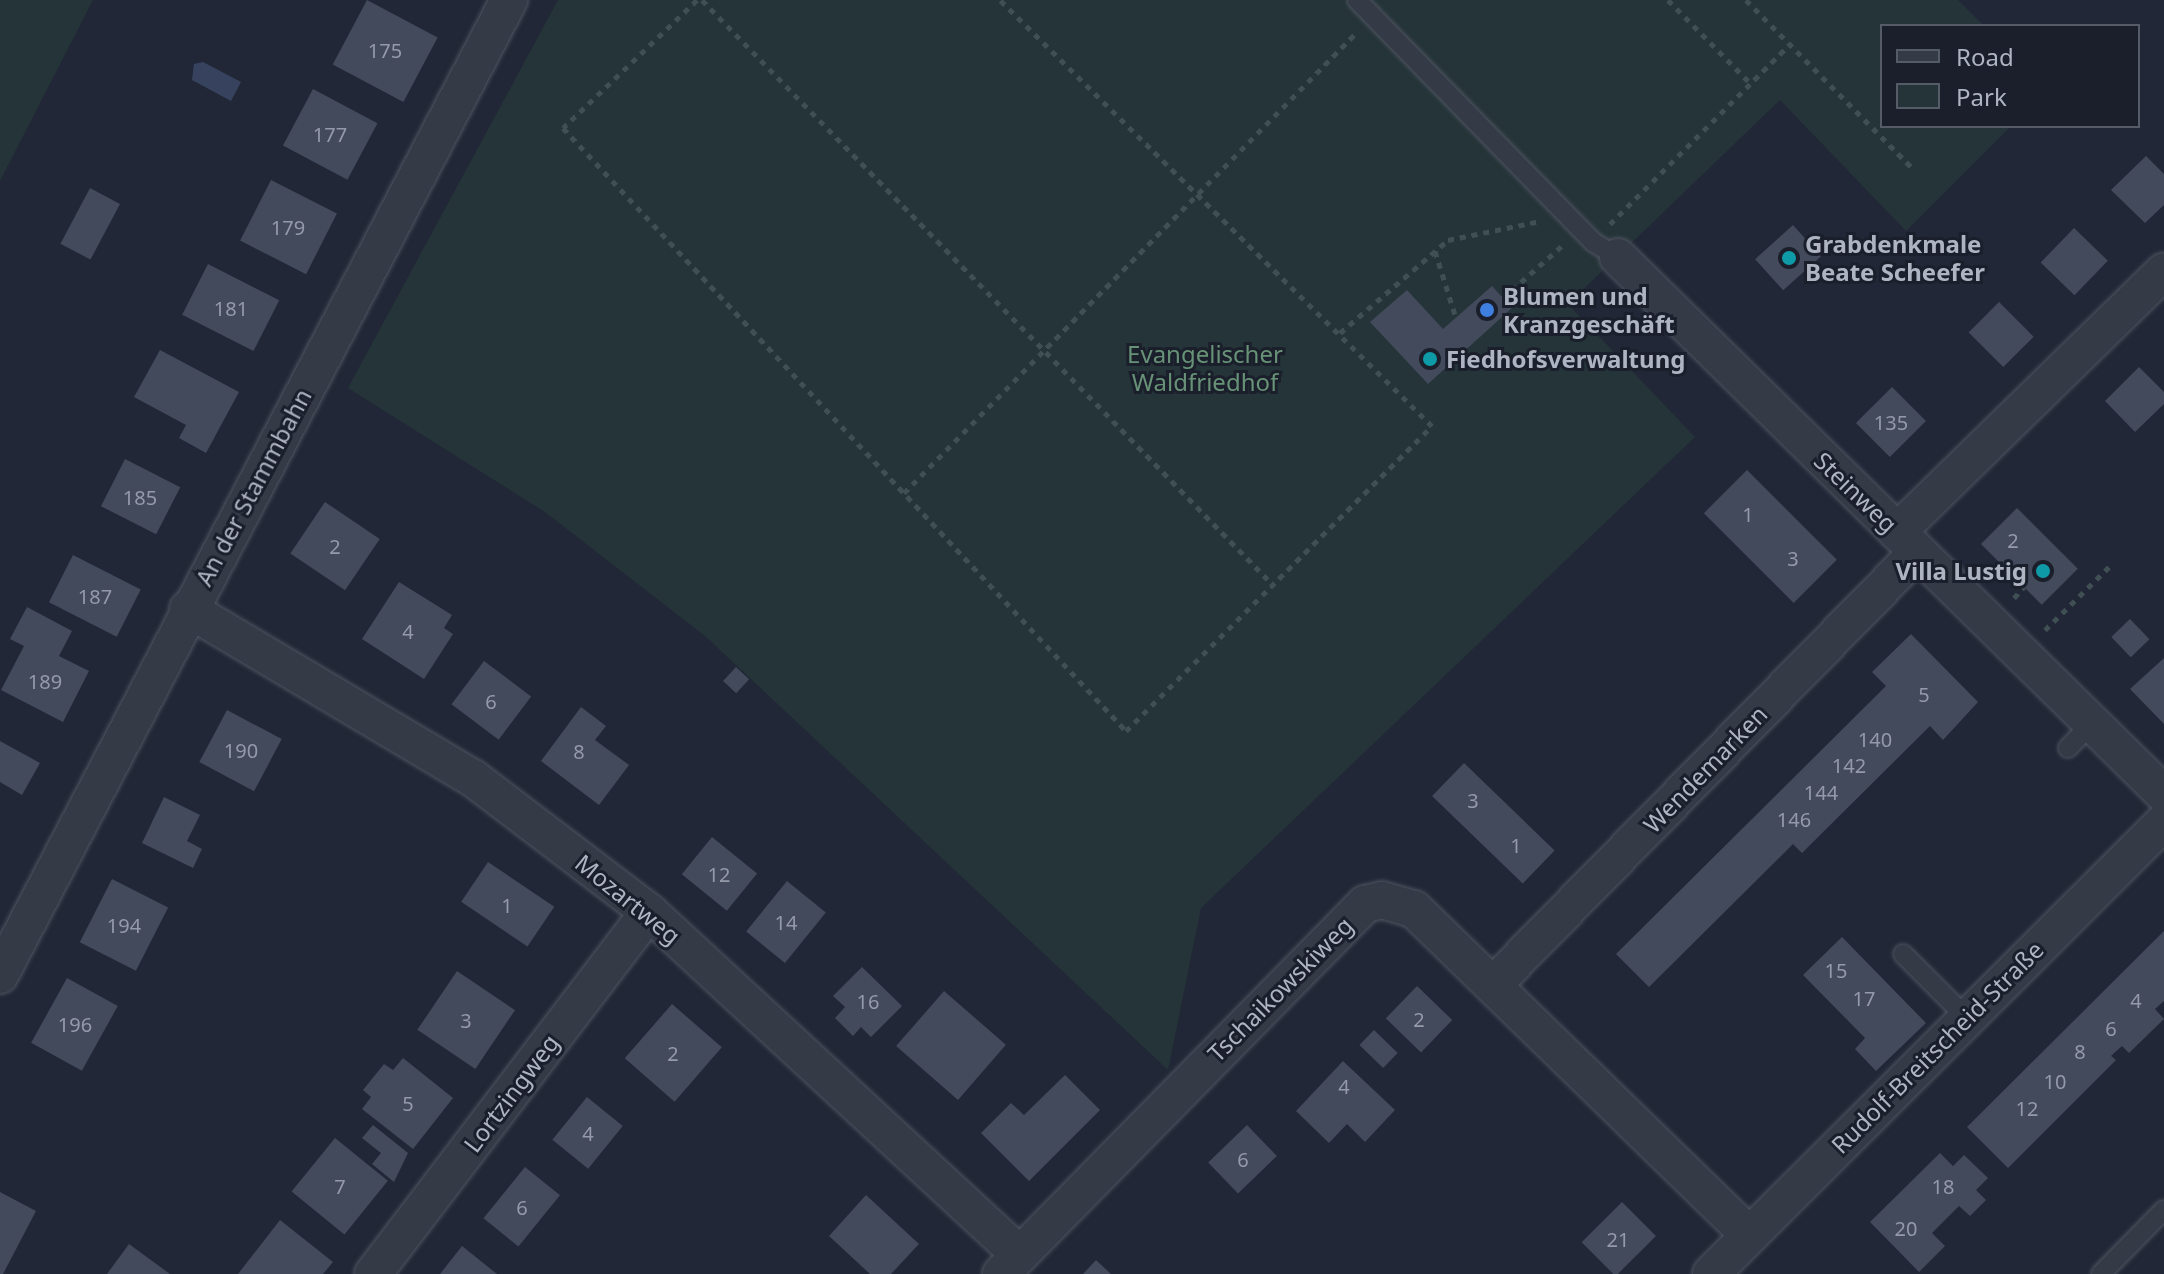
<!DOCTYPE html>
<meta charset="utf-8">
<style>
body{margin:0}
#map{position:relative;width:2164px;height:1274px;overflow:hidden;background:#212736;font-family:"Noto Sans",sans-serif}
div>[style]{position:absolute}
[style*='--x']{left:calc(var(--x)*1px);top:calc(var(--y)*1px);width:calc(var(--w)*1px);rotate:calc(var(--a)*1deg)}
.green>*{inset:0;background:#243438}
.water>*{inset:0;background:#37435e}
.building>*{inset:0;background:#424a5b;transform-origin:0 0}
.path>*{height:5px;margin-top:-2.5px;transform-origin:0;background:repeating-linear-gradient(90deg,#404f54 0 6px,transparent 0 12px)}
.roads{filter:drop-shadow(0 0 2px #4f5461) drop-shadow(0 0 2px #4f5461)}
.lane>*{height:18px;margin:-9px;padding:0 9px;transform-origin:9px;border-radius:9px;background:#343a46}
.street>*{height:36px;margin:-18px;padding:0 18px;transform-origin:18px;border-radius:18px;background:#343a46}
.dots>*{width:22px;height:22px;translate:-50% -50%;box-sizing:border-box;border:4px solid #1a1f2b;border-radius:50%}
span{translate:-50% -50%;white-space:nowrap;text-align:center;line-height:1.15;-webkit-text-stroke:6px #1a1f2b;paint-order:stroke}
.number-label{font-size:20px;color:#949aa9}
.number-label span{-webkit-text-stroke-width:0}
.poi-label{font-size:24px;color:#afb4c3;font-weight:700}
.left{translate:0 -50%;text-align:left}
.right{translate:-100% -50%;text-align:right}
.park-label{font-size:24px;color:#689277}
.street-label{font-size:24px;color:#afb4c3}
.legend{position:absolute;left:1880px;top:24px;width:260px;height:104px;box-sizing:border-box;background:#1a1f2b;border:2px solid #565b68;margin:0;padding:10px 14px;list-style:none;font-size:24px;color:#afb4c3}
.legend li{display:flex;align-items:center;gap:16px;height:40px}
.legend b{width:40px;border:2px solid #565b68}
</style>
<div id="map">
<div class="green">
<div style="clip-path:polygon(0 0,93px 0,0 181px)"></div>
<div style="clip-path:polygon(558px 0,1958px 0,1984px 26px,1882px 26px,1882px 126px,2011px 126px,1906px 231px,1780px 100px,1568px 304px,1695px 437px,1201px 908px,1168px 1070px,705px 636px,545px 512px,348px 388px)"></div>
</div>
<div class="water">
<div style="clip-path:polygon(203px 62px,241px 82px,231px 101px,192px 80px,194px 64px)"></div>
</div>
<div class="building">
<div style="left:367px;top:0;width:80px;height:73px;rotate:28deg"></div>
<div style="left:313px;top:89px;width:73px;height:64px;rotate:28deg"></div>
<div style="clip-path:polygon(2146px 156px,2164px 174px,2164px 205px,2145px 223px,2111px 190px)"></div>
<div style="left:271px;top:180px;width:74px;height:68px;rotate:27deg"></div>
<div style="left:90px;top:188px;width:34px;height:63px;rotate:28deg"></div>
<div style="left:1793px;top:225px;width:42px;height:51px;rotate:48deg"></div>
<div style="left:2074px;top:228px;width:47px;height:48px;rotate:44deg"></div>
<div style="left:208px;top:264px;width:80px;height:57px;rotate:27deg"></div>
<div style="clip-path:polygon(1492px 286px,1512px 308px,1428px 384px,1370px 322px,1407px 290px,1443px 329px)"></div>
<div style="left:1999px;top:302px;width:49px;height:43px;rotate:45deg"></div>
<div style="clip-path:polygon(160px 350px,239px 392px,206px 453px,179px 438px,186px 425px,134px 397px)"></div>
<div style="clip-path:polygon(2139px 367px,2164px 392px,2164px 404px,2135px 432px,2105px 401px)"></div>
<div style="left:1892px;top:387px;width:48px;height:51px;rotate:45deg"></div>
<div style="left:125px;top:459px;width:62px;height:53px;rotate:27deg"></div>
<div style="left:1747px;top:470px;width:127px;height:61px;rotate:45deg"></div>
<div style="left:325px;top:502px;width:66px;height:62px;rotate:34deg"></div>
<div style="left:2017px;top:508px;width:86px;height:51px;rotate:45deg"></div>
<div style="left:73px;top:555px;width:76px;height:53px;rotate:27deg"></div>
<div style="clip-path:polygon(399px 582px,452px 615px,444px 628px,453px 634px,424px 679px,362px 639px)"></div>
<div style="clip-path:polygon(27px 607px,72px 631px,59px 656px,89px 671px,63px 722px,1px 690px,24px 646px,10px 639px)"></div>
<div style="left:2130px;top:619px;width:28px;height:26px;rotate:46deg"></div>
<div style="clip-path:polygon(1911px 634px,1978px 702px,1943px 740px,1930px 726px,1802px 853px,1793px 844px,1649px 987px,1616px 954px,1886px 686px,1872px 672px)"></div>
<div style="clip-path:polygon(2164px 658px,2164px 724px,2130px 689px)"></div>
<div style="left:484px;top:661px;width:59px;height:54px;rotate:37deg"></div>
<div style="left:736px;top:667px;width:18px;height:19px;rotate:43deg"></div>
<div style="clip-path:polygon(581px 707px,606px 726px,595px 740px,629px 765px,599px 805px,541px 761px)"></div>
<div style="left:227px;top:710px;width:62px;height:59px;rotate:28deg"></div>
<div style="clip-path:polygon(0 741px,40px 763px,22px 795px,0 782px)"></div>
<div style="left:1464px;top:763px;width:126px;height:46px;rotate:44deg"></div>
<div style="clip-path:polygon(164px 797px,200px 815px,187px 841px,202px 849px,193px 868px,142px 843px)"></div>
<div style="left:712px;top:837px;width:58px;height:48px;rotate:39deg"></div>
<div style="left:488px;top:862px;width:80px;height:48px;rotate:34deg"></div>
<div style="left:112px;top:879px;width:63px;height:71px;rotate:27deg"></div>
<div style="left:787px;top:881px;width:50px;height:65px;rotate:39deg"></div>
<div style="clip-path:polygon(2164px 931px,2164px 1001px,2155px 1009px,2164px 1019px,2129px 1053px,2122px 1046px,2111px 1056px,2116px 1060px,2008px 1168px,1967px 1127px)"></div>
<div style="clip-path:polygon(1842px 937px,1926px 1023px,1876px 1071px,1855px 1049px,1865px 1038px,1803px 975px)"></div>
<div style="clip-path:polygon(862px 967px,902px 1006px,871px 1037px,861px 1027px,853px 1036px,835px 1018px,845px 1007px,833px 996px)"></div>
<div style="left:457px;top:971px;width:70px;height:71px;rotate:34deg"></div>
<div style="left:67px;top:978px;width:58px;height:74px;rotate:29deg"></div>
<div style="left:1417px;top:986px;width:49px;height:45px;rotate:44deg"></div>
<div style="left:944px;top:991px;width:82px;height:73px;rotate:41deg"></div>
<div style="left:672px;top:1004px;width:66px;height:72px;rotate:41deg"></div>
<div style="left:1374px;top:1030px;width:33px;height:21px;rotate:44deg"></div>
<div style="clip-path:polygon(403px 1058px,453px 1098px,413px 1149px,362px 1109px,371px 1097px,363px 1090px,384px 1064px,393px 1070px)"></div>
<div style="clip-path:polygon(1343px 1061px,1395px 1110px,1365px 1142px,1347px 1124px,1329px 1143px,1296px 1111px)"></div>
<div style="clip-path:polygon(1065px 1075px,1100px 1110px,1029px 1181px,981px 1133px,1011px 1103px,1024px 1115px)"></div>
<div style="left:587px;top:1097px;width:46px;height:55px;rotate:39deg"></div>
<div style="clip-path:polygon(373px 1125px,408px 1153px,394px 1182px,372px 1164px,381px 1153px,362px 1138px)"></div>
<div style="left:1247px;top:1125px;width:43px;height:54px;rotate:46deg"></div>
<div style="left:335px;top:1138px;width:68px;height:69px;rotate:39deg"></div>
<div style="clip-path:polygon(1940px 1153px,1953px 1166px,1964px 1155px,1988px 1178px,1976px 1190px,1986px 1200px,1970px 1216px,1959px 1206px,1932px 1233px,1945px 1246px,1919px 1272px,1870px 1222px)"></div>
<div style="left:525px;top:1167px;width:45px;height:66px;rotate:39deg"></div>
<div style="clip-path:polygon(0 1192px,36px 1211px,3px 1274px,0 1274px)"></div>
<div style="clip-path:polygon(866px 1195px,919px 1244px,891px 1274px,870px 1274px,829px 1236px)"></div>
<div style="left:1622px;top:1202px;width:48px;height:57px;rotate:45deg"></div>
<div style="clip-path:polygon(280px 1220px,333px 1262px,323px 1274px,238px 1274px)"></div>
<div style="clip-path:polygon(129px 1244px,170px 1274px,107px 1274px)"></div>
<div style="clip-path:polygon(462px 1246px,497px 1274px,440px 1274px)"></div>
<div style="clip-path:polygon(1096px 1260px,1111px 1274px,1083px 1274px)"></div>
</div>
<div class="path">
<div style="--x:697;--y:0;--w:185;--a:136.3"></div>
<div style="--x:563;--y:128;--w:825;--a:46.96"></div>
<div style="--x:1126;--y:731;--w:432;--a:-44.9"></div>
<div style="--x:1432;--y:426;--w:607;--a:-135.4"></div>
<div style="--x:702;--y:0;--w:819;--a:45.69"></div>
<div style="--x:1668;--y:0;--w:118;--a:45.3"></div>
<div style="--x:1746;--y:0;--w:239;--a:45.3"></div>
<div style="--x:1610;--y:224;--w:255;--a:-45"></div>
<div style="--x:1435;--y:251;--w:70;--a:72.6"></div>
<div style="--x:1503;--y:298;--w:80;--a:-41.5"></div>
<div style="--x:1340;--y:333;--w:143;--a:-40.7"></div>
<div style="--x:1448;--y:240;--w:90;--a:-11.6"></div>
<div style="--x:904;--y:493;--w:642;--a:-45.5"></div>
<div style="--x:2014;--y:598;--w:15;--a:-48"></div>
<div style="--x:2045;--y:630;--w:91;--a:-44.6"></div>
</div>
<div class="roads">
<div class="lane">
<div style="--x:1357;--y:0;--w:338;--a:45.7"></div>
<div style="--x:1593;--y:242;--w:29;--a:31"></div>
<div style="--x:2068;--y:748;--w:33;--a:-46"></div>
<div style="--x:1903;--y:954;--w:89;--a:45"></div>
<div style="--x:2101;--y:1274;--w:90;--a:-45.5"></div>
</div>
<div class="street">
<div style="--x:1618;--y:257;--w:766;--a:44.52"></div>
<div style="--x:1897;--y:532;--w:373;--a:-44.3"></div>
<div style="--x:188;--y:609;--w:331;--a:30.7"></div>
<div style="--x:473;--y:778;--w:221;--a:37.3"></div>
<div style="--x:649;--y:912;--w:504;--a:42.75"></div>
<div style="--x:0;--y:975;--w:1100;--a:-62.43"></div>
<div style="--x:1493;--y:985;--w:605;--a:-45.54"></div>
<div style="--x:373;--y:1274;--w:455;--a:-52.7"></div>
<div style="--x:1001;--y:1274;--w:519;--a:-45.47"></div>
<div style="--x:1365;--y:904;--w:17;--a:-13"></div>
<div style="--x:1382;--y:900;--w:33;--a:16"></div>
<div style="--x:1414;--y:909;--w:467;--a:44.2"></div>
<div style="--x:1711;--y:1274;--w:640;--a:-44.94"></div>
</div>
</div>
<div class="dots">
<div style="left:1789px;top:258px;background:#0f9aa8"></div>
<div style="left:1487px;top:310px;background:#3f7fe0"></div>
<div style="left:1430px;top:359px;background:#0f9aa8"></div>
<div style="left:2043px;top:571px;background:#0f9aa8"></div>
</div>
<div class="number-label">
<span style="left:385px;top:50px">175</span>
<span style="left:330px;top:134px">177</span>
<span style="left:288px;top:227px">179</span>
<span style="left:231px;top:308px">181</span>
<span style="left:1891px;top:422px">135</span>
<span style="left:140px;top:497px">185</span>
<span style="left:1748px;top:514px">1</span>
<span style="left:2013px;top:540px">2</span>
<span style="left:335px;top:546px">2</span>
<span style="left:1793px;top:558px">3</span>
<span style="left:95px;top:596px">187</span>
<span style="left:408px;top:631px">4</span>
<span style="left:45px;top:681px">189</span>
<span style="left:1924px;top:694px">5</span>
<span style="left:491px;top:701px">6</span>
<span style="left:1875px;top:739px">140</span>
<span style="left:241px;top:750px">190</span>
<span style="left:579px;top:751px">8</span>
<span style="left:1849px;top:765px">142</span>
<span style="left:1821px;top:792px">144</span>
<span style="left:1473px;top:800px">3</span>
<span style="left:1794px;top:819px">146</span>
<span style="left:1516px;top:845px">1</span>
<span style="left:719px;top:874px">12</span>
<span style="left:507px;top:905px">1</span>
<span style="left:786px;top:922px">14</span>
<span style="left:124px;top:925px">194</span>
<span style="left:1836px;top:970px">15</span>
<span style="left:1864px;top:998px">17</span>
<span style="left:2136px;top:1000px">4</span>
<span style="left:868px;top:1001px">16</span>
<span style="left:1419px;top:1019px">2</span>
<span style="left:466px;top:1020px">3</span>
<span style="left:75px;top:1024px">196</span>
<span style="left:2111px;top:1028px">6</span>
<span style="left:2080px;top:1051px">8</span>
<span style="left:673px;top:1053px">2</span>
<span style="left:2055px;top:1081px">10</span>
<span style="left:1344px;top:1086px">4</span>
<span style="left:408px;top:1103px">5</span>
<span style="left:2027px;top:1108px">12</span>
<span style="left:588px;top:1133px">4</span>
<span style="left:1243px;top:1159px">6</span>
<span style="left:340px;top:1186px">7</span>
<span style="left:1943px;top:1186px">18</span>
<span style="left:522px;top:1207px">6</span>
<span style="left:1906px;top:1228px">20</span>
<span style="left:1618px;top:1239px">21</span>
</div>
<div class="poi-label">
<span class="left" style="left:1805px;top:258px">Grabdenkmale<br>Beate Scheefer</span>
<span class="left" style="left:1503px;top:310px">Blumen und<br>Kranzgeschäft</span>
<span class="left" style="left:1446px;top:359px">Fiedhofsverwaltung</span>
<span class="right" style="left:2027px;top:571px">Villa Lustig</span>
</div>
<div class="park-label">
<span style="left:1205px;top:368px">Evangelischer<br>Waldfriedhof</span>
</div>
<div class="street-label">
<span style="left:253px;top:487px;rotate:-62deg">An der Stammbahn</span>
<span style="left:1856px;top:492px;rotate:44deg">Steinweg</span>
<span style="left:1705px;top:769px;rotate:-46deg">Wendemarken</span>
<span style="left:628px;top:899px;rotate:39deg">Mozartweg</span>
<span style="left:1280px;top:989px;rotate:-45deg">Tschaikowskiweg</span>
<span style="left:1937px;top:1047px;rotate:-45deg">Rudolf-Breitscheid-Straße</span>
<span style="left:511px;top:1093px;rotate:-53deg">Lortzingweg</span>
</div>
<ul class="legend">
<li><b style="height:10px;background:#343a46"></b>Road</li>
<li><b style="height:22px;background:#243438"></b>Park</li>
</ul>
</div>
